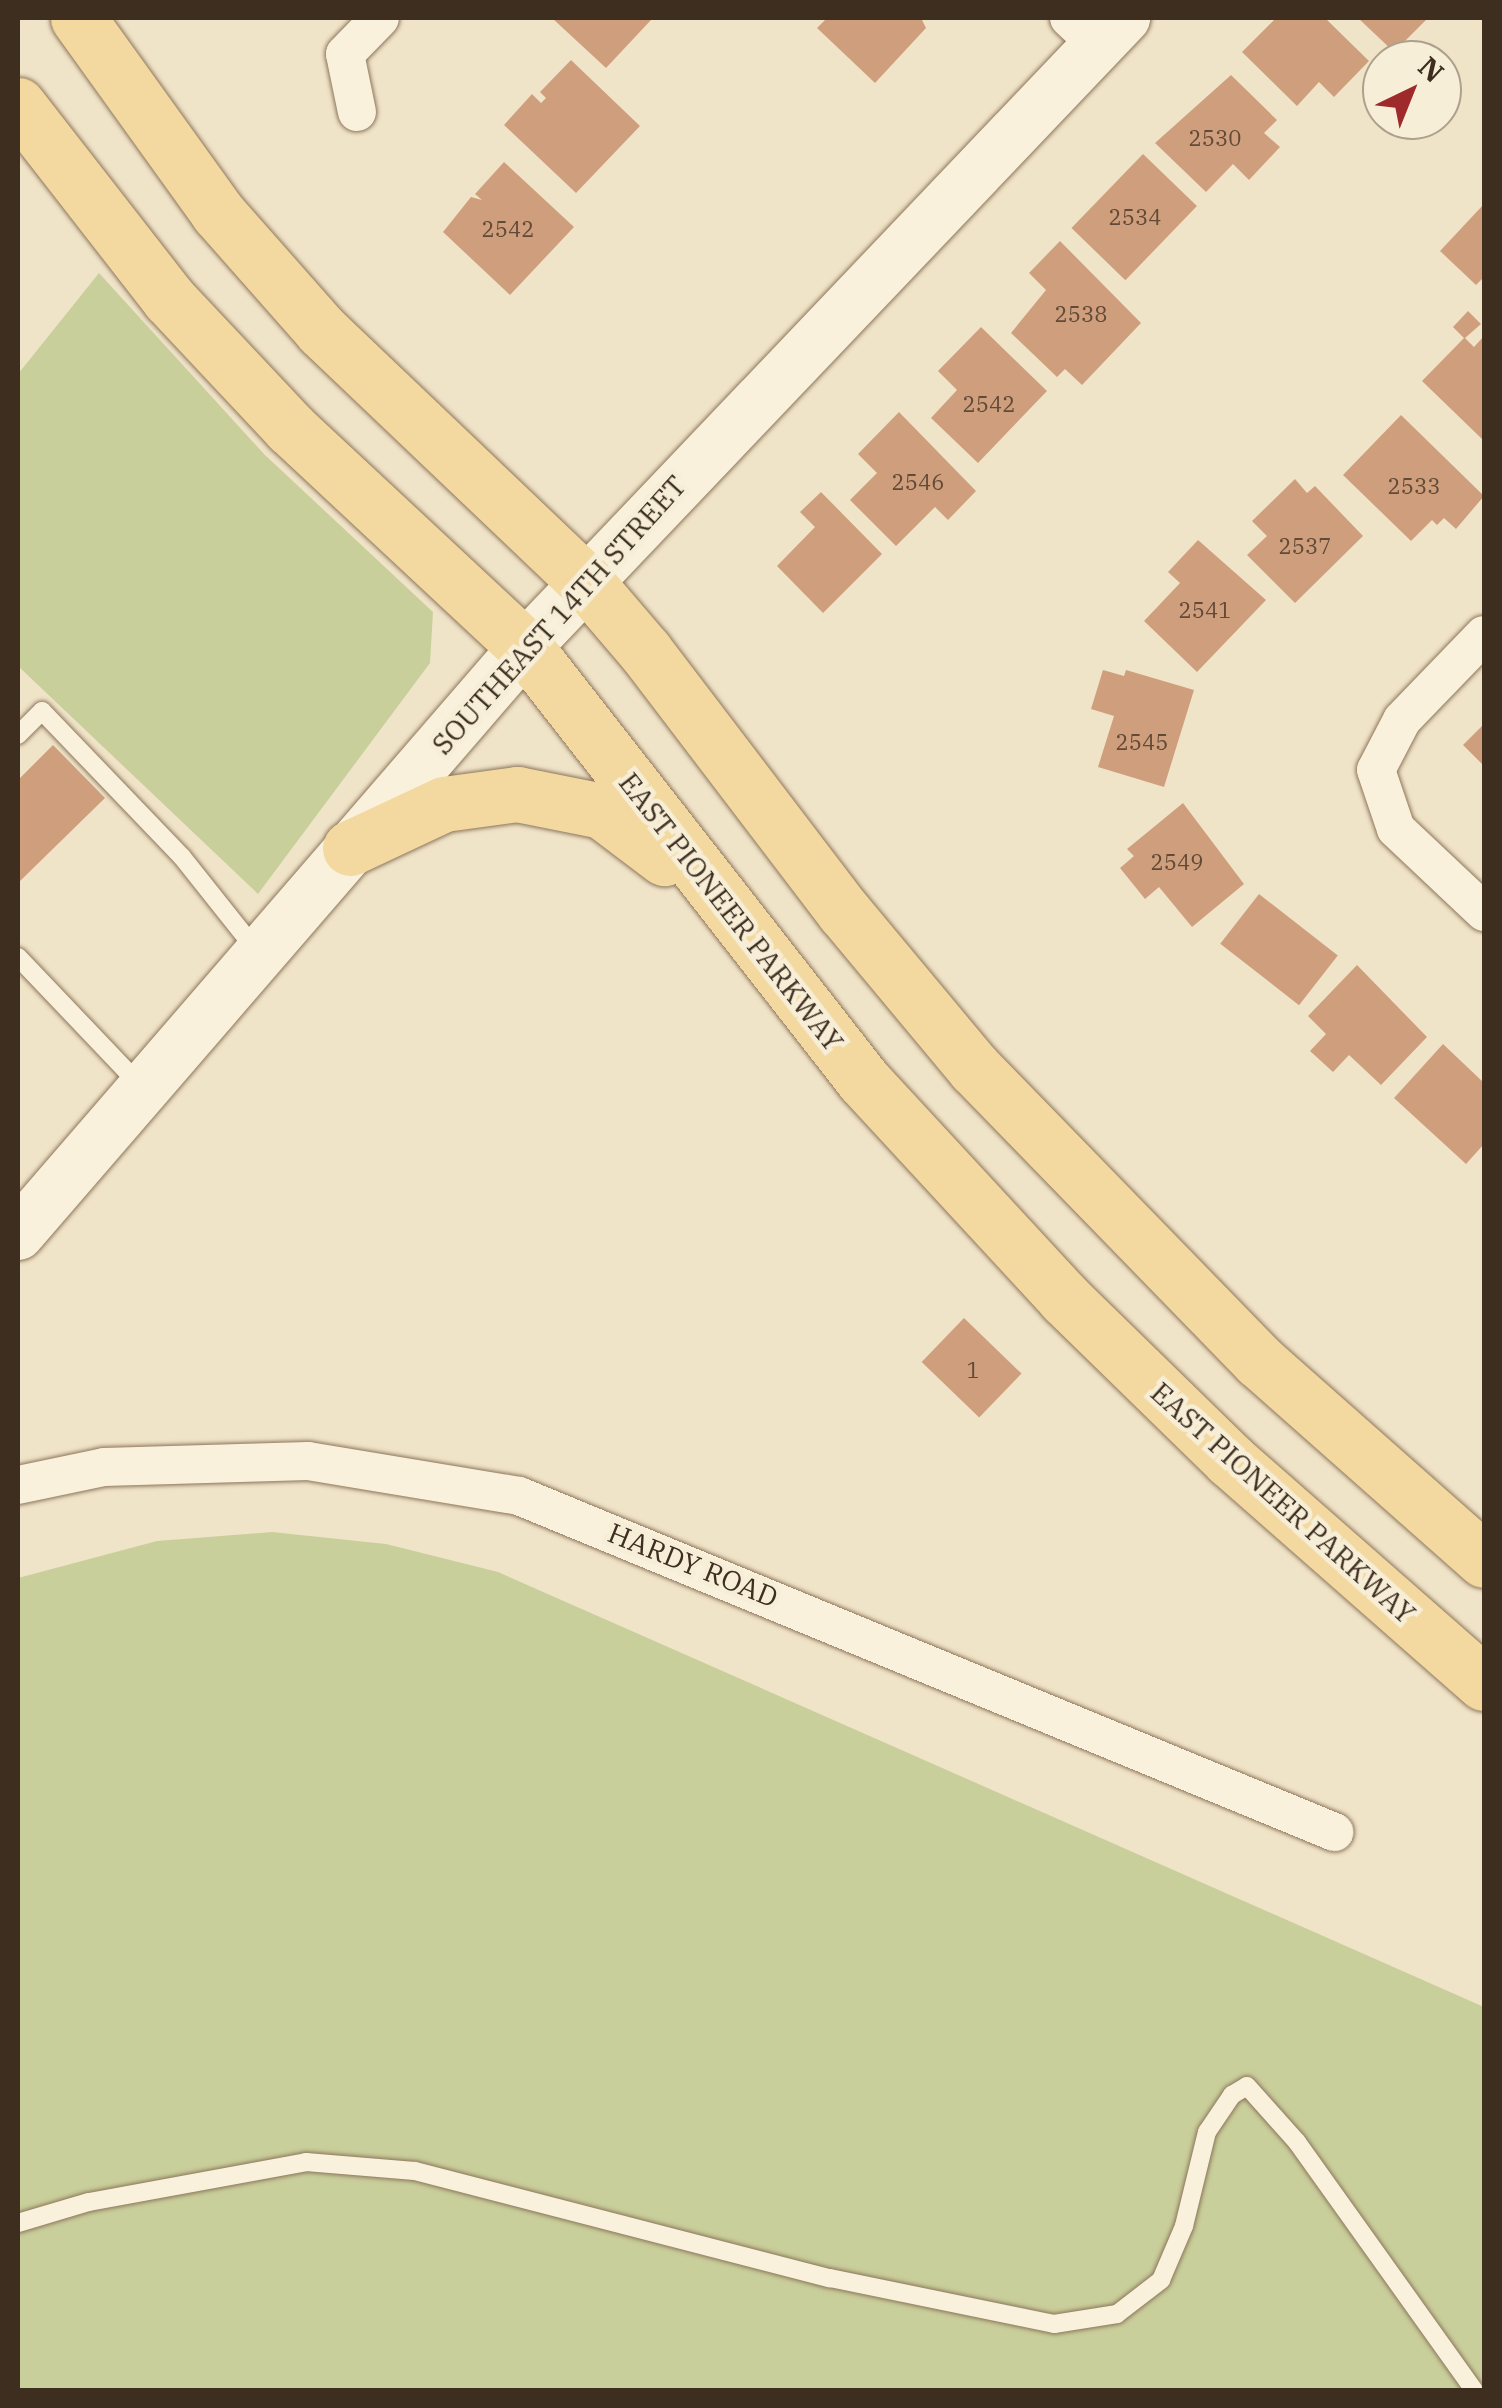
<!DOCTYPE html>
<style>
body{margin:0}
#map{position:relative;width:1502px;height:2408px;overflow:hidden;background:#f0e4c8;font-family:"IBM Plex Serif",serif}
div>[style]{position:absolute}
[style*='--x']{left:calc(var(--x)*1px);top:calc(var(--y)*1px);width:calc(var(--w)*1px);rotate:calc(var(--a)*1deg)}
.green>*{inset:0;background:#c9cf9b}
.building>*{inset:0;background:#cf9f7d;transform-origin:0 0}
.roads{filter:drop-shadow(0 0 2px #8d765c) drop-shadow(0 0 2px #8d765c)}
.lane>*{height:18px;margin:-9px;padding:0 9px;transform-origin:9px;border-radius:9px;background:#faf1dc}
.street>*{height:38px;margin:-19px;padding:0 19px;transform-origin:19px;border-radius:19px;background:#faf1dc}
.secondary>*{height:52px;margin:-26px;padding:0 26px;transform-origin:26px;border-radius:26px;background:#faf1dc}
.primary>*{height:55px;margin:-27.5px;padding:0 27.5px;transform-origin:27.5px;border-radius:27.5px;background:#f3d9a0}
span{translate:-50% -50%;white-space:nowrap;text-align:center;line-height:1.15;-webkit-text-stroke:9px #f7eed8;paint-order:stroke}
.number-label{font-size:22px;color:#624a37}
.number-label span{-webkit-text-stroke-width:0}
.street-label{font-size:28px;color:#3d2e20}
.frame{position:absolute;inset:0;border:20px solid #3d2e20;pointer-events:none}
.north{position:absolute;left:1362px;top:40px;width:100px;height:100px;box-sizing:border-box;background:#f7eed8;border:2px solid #ada18e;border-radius:50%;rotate:43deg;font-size:28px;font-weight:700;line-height:40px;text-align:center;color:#3d2e20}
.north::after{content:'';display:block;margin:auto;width:35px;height:45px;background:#9e2a2b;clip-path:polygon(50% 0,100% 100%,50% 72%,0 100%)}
</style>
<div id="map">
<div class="green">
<div style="clip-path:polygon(99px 273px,265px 455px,433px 612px,430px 663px,258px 894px,18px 666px,18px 374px)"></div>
<div style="clip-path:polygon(272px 1532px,386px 1544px,498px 1572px,1484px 2007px,1484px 2390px,18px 2390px,18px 1578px,157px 1541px)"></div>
</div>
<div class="building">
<div style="clip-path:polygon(552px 18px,649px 18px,651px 20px,606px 68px)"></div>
<div style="clip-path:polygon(827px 18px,921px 18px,926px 28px,875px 83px,817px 28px)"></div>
<div style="clip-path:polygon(1276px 18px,1325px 18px,1369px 61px,1334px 97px,1319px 82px,1297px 106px,1242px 52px)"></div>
<div style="clip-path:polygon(1358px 18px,1428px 18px,1394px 52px)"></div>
<div style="clip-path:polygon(571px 60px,640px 126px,576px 193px,504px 125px,532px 94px,541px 103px,546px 98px,540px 92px)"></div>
<div style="clip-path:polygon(1231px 75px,1277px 120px,1264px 133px,1280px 147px,1249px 180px,1233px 164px,1206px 192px,1155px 143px)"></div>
<div style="left:1143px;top:154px;width:75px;height:103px;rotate:44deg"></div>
<div style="clip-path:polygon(504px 162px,574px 227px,510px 295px,443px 232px,471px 197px,482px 200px,475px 194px)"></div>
<div style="clip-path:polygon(1484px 204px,1484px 277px,1476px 285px,1440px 251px)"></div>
<div style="clip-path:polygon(1060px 241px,1141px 323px,1082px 385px,1065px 369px,1057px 377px,1011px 333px,1046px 290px,1029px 273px)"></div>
<div style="clip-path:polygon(1468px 311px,1481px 324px,1465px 338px,1474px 347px,1484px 336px,1482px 439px,1422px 381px,1464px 338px,1453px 327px)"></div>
<div style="clip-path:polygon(981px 327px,1047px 391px,978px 463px,931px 418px,957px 390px,938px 371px)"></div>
<div style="clip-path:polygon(899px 412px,976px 491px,948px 520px,935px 507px,896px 546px,850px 500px,877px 473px,858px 454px)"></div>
<div style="clip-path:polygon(1401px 415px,1484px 496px,1456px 529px,1444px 518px,1437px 525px,1432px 520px,1411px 541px,1343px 475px)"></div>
<div style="clip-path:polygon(1295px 479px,1307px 493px,1315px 486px,1363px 536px,1295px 603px,1247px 555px,1267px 536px,1252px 521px)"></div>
<div style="clip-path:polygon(821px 492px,882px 554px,823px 613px,777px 566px,815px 527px,800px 512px)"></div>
<div style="clip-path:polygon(1198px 540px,1266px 600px,1197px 672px,1144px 621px,1180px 583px,1168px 572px)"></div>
<div style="clip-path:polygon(1103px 670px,1124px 676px,1126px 670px,1194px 690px,1164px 787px,1098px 767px,1114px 716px,1091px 709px)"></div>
<div style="clip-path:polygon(1484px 724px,1484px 766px,1463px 745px)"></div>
<div style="clip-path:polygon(53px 745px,105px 798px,18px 883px,18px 780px)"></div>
<div style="clip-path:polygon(1183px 803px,1244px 884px,1192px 927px,1159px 887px,1145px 899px,1120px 868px,1134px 856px,1127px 849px)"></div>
<div style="left:1259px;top:894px;width:100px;height:63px;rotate:38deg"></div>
<div style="clip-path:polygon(1357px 965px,1427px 1037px,1381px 1085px,1349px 1055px,1333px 1072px,1310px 1051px,1326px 1034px,1308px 1016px)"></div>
<div style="clip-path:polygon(1443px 1044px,1483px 1082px,1484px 1144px,1466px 1164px,1394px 1098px)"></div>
<div style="left:964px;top:1318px;width:80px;height:61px;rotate:44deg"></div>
</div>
<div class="roads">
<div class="lane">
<div style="--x:18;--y:735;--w:34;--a:-45"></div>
<div style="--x:42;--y:711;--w:202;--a:46.2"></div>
<div style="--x:182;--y:857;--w:119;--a:51.5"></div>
<div style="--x:18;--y:957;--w:175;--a:46.4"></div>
<div style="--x:18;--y:2223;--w:74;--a:-16.5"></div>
<div style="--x:89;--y:2202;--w:221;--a:-10.4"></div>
<div style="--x:306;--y:2162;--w:109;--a:4.7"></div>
<div style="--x:415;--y:2171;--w:429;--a:14.5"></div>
<div style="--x:830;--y:2278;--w:229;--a:11.6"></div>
<div style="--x:1054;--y:2324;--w:64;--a:-9"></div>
<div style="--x:1117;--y:2314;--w:56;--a:-37.7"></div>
<div style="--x:1161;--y:2280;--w:59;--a:-66.9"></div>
<div style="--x:1184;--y:2226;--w:97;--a:-76.3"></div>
<div style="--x:1207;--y:2132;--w:45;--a:-56"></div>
<div style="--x:1232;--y:2095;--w:17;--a:-31"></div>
<div style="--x:1247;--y:2086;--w:75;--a:48.2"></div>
<div style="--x:1297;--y:2142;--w:305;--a:54.5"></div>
</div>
<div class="street">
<div style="--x:1069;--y:18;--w:38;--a:43"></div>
<div style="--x:357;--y:112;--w:59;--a:-101.7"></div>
<div style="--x:345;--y:54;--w:50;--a:-45.8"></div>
<div style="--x:1484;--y:635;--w:118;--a:134"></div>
<div style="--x:1402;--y:720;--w:56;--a:117.5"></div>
<div style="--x:1376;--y:770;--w:62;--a:71.3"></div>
<div style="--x:1396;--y:829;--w:121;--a:43.3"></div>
<div style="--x:18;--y:1485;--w:88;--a:-11.8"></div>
<div style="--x:104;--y:1467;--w:204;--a:-1.7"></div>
<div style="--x:308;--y:1461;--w:214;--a:9.4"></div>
<div style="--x:519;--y:1496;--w:882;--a:22.4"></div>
</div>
<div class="secondary">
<div style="--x:18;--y:1234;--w:776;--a:-49.18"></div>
<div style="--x:525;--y:647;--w:869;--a:-46.4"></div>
</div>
<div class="primary">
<div style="--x:78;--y:18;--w:240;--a:54.3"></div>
<div style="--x:218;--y:213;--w:157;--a:48.6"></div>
<div style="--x:322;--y:331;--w:364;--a:43.6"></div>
<div style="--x:586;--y:582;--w:91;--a:49.5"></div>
<div style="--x:645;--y:651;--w:328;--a:52.7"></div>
<div style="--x:844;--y:912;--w:204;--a:50.2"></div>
<div style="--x:975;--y:1069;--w:407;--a:45.8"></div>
<div style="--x:1259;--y:1361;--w:300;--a:41.5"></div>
<div style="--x:18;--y:105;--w:246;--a:52.1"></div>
<div style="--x:169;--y:299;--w:177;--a:46.8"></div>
<div style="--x:290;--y:428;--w:321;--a:43"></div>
<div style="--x:525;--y:647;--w:549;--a:52.02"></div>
<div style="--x:863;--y:1080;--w:298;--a:47.3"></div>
<div style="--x:1065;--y:1299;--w:231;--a:44.3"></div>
<div style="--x:1230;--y:1460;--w:338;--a:41.3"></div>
<div style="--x:350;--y:848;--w:104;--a:-25.1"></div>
<div style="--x:444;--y:804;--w:74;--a:-7.8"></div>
<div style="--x:517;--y:794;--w:87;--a:11.3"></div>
<div style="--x:602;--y:811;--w:78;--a:37.2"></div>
</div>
</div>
<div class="number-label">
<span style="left:1215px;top:138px">2530</span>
<span style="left:1135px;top:217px">2534</span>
<span style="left:508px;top:229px">2542</span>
<span style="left:1081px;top:314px">2538</span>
<span style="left:989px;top:404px">2542</span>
<span style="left:918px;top:482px">2546</span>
<span style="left:1414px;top:486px">2533</span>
<span style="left:1305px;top:546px">2537</span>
<span style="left:1205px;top:610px">2541</span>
<span style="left:1142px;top:742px">2545</span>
<span style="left:1177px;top:862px">2549</span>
<span style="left:973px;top:1370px">1</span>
</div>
<div class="street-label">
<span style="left:559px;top:615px;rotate:-48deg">SOUTHEAST 14TH STREET</span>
<span style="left:731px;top:912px;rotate:52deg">EAST PIONEER PARKWAY</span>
<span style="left:1283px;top:1503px;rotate:42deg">EAST PIONEER PARKWAY</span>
<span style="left:693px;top:1565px;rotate:22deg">HARDY ROAD</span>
</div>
<div class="frame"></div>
<div class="north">N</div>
</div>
